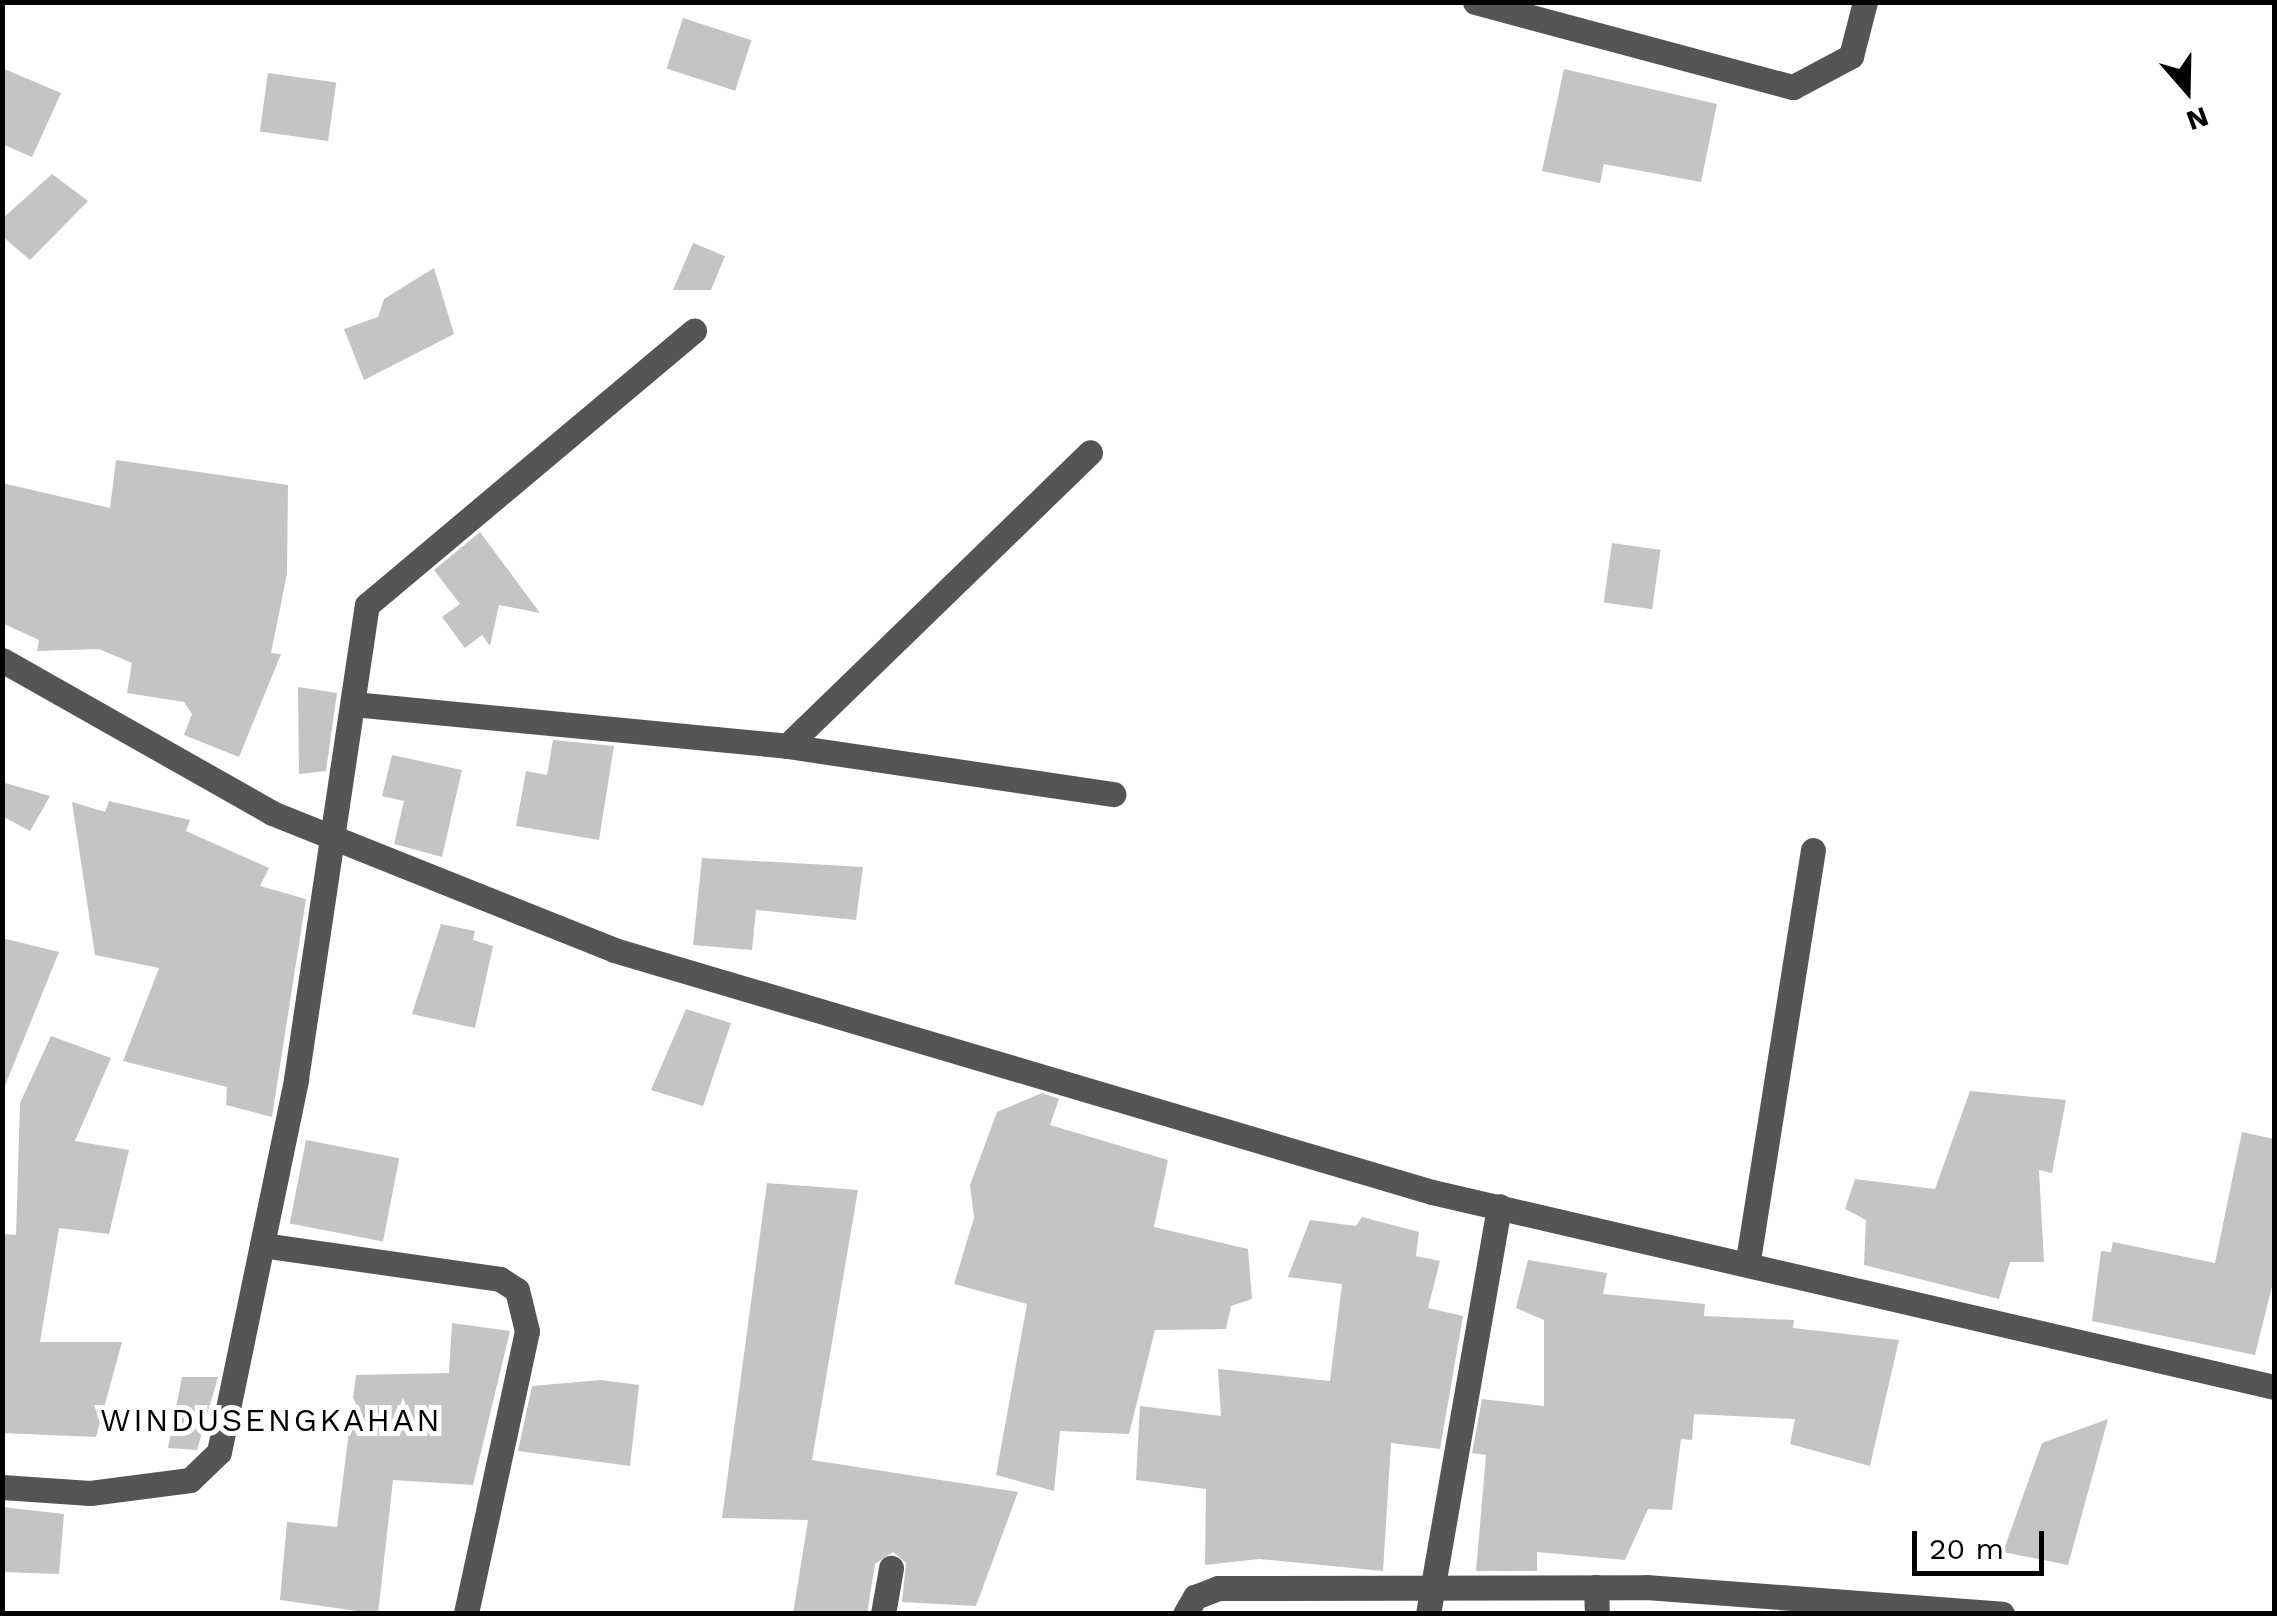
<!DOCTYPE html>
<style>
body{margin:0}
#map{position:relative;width:2277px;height:1616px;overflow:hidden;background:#fff;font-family:"Work Sans",sans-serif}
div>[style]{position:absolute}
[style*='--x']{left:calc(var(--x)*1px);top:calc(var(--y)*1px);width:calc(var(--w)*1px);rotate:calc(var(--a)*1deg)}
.building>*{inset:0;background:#c4c4c4;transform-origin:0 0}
.minor>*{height:25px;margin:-12.5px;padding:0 12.5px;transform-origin:12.5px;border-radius:12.5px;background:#555}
span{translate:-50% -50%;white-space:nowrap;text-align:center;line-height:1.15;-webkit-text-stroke:10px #fff;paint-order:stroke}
.quarter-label{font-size:32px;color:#000;letter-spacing:2.5px}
.frame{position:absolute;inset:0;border:5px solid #000;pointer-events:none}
.north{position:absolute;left:2137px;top:40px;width:100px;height:100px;-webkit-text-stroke:8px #fff;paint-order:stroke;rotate:160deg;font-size:28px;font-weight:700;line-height:40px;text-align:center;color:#000}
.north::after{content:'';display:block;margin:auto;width:35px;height:45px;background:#000;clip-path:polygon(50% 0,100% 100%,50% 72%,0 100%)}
.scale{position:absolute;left:1912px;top:1531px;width:132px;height:45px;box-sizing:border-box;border:5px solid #000;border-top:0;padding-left:12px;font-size:30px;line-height:35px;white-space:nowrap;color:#000;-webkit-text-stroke:8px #fff;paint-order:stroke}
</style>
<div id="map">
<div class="building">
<div style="left:683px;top:18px;width:72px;height:53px;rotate:18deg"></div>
<div style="clip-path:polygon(2px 68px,61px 93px,32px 157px,2px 144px)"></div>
<div style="clip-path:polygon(1564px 69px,1717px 104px,1701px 182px,1604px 164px,1600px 183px,1542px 171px)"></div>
<div style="left:268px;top:73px;width:69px;height:59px;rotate:8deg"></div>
<div style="clip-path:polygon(52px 174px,88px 201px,30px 260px,2px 236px,2px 219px)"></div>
<div style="clip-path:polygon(693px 243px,725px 256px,711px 290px,673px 290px)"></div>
<div style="clip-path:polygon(434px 268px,454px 334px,364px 380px,344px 329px,378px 317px,384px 299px)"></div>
<div style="clip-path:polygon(116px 460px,288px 485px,287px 574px,271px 653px,281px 654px,239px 757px,184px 735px,192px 714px,184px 702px,127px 693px,132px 663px,99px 649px,37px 651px,39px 640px,2px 623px,2px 483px,110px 508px)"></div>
<div style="clip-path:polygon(480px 532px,540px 613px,499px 605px,490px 646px,482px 635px,465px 648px,442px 617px,460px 604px,434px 570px)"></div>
<div style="left:1612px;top:543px;width:49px;height:60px;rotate:8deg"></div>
<div style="clip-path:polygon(298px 687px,337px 693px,326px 771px,299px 774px)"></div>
<div style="clip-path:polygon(553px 740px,614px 746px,599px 840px,516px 826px,526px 771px,547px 775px)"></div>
<div style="clip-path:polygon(392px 755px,462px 770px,442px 857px,394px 844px,404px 801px,382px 796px)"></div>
<div style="clip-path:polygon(2px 782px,50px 796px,30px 831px,2px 816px)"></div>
<div style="clip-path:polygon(109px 801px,190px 820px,186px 831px,269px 868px,260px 886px,306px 899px,272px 1117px,226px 1105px,227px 1087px,123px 1061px,159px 968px,95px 955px,72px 802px,105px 812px)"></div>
<div style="clip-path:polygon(702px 858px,863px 867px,856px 920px,756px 910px,752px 950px,693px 945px)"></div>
<div style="clip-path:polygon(441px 924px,475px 931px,473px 940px,493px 946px,475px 1028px,412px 1014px)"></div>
<div style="clip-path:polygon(2px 938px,59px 952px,4px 1088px,2px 1088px)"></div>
<div style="clip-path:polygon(686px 1009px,731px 1023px,703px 1106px,651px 1090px)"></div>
<div style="clip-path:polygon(51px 1036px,111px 1058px,75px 1141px,129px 1150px,109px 1234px,59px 1228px,40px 1342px,122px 1342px,96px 1437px,2px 1433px,2px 1234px,16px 1235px,20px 1103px)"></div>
<div style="clip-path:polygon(1970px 1091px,2066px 1100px,2052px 1173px,2039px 1170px,2044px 1262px,2010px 1262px,1999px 1299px,1864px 1265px,1866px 1220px,1845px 1209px,1855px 1179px,1935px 1189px)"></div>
<div style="clip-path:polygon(1042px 1093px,1059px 1099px,1050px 1125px,1168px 1160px,1154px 1227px,1248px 1249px,1252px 1299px,1231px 1306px,1226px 1329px,1155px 1330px,1129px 1434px,1060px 1431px,1054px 1491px,996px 1475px,1027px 1304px,954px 1284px,974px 1218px,970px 1185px,997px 1112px)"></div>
<div style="clip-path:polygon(2242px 1132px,2274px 1139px,2274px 1278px,2255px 1355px,2092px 1321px,2101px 1251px,2111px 1252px,2113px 1242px,2215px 1263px)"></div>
<div style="left:306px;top:1140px;width:95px;height:85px;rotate:11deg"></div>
<div style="clip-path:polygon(767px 1183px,858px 1190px,812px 1460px,1018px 1492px,976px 1606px,902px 1602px,906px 1563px,893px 1552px,875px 1564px,867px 1614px,793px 1614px,808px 1520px,722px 1518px)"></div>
<div style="clip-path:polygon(1362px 1217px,1419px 1232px,1416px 1256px,1440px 1261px,1428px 1308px,1463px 1316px,1440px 1449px,1391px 1443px,1383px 1571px,1259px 1559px,1205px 1565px,1206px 1489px,1136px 1480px,1140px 1406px,1221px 1416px,1218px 1369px,1330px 1381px,1342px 1284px,1288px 1277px,1310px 1220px,1356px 1226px)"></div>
<div style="clip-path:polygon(1528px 1260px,1607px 1273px,1603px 1294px,1705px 1304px,1704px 1316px,1794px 1320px,1793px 1328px,1899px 1340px,1870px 1466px,1790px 1444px,1795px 1419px,1694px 1414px,1692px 1440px,1681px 1439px,1672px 1510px,1648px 1509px,1625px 1560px,1537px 1552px,1537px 1571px,1476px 1571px,1486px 1455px,1472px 1453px,1482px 1399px,1544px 1406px,1544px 1320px,1516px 1308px)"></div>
<div style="clip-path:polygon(452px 1323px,510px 1331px,473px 1485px,393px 1480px,378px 1614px,280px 1600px,287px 1522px,337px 1527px,356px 1375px,449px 1373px)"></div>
<div style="clip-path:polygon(182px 1377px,218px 1377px,197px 1450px,168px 1448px)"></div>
<div style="clip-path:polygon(601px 1380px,639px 1385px,630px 1466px,518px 1451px,532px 1386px)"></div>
<div style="clip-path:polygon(2108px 1419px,2068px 1565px,2003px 1552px,2042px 1443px)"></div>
<div style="clip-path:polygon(2px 1507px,64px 1514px,59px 1574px,2px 1572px)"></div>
</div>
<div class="minor">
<div style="--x:1475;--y:2;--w:329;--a:15"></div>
<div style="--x:1793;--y:87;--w:66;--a:-28.1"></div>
<div style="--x:1851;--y:56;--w:56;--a:-75.5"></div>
<div style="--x:2;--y:660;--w:310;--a:29.5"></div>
<div style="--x:272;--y:813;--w:368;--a:21.8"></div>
<div style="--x:614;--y:950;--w:853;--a:16.48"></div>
<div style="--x:1432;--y:1192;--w:864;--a:13.04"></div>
<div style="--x:353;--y:704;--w:436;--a:5.5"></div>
<div style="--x:787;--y:746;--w:422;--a:-44.1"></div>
<div style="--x:787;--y:746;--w:330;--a:8.4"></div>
<div style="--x:262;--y:1245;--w:240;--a:8.1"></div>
<div style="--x:500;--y:1279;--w:20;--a:33"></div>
<div style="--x:517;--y:1290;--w:42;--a:76.3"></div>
<div style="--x:527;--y:1331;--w:289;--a:102.2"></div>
<div style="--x:1748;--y:1260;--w:415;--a:-81"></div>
<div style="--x:2;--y:1487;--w:88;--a:3.9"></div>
<div style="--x:90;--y:1493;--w:101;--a:-7.4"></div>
<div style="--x:190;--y:1480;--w:40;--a:-44"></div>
<div style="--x:219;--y:1452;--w:381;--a:-78.3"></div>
<div style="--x:296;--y:1079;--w:479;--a:-81.5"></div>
<div style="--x:367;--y:605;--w:427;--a:-40"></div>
<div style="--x:1596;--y:1587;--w:27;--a:88"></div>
<div style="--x:883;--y:1614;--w:47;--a:-80.1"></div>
<div style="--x:1185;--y:1614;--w:20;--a:-60"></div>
<div style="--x:1195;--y:1597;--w:25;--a:-21"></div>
<div style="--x:1218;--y:1588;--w:428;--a:-0.1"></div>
<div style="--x:1646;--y:1587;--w:357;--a:4.3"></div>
<div style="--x:1428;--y:1614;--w:414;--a:-80.1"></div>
</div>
<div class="quarter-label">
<span style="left:271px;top:1420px">WINDUSENGKAHAN</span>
</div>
<div class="frame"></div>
<div class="north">N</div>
<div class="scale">20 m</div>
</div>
